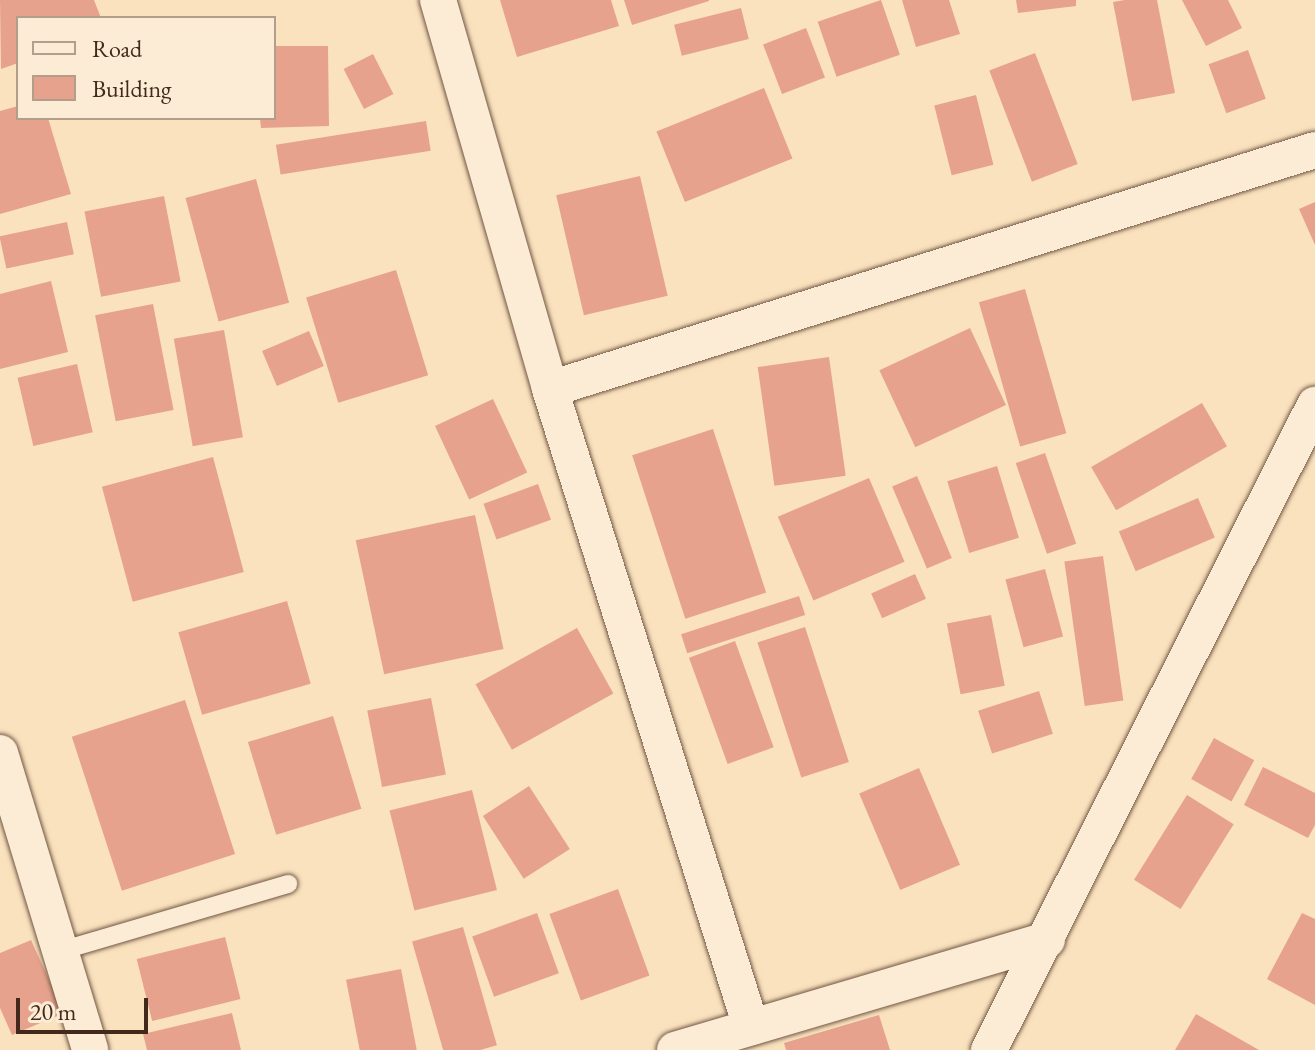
<!DOCTYPE html>
<style>
body{margin:0}
#map{position:relative;width:1315px;height:1050px;overflow:hidden;background:#fae2be;font-family:"EB Garamond",serif}
div>[style]{position:absolute}
[style*='--x']{left:calc(var(--x)*1px);top:calc(var(--y)*1px);width:calc(var(--w)*1px);rotate:calc(var(--a)*1deg)}
.building>*{inset:0;background:#e7a28d;transform-origin:0 0}
.roads{filter:drop-shadow(0 0 2px #715744) drop-shadow(0 0 2px #715744)}
.lane>*{height:18px;margin:-9px;padding:0 9px;transform-origin:9px;border-radius:9px;background:#fcecd5}
.street>*{height:36px;margin:-18px;padding:0 18px;transform-origin:18px;border-radius:18px;background:#fcecd5}
span{translate:-50% -50%;white-space:nowrap;text-align:center;line-height:1.15;-webkit-text-stroke:8px #fcecd5;paint-order:stroke}
.legend{position:absolute;left:16px;top:16px;width:260px;height:104px;box-sizing:border-box;background:#fcecd5;border:2px solid #b29e8b;margin:0;padding:10px 14px;list-style:none;font-size:24px;color:#43291b}
.legend li{display:flex;align-items:center;gap:16px;height:40px}
.legend b{width:40px;border:2px solid #b29e8b}
.scale{position:absolute;left:16px;top:998px;width:132px;height:36px;box-sizing:border-box;border:4px solid #43291b;border-top:0;padding-left:10px;font-size:24px;line-height:28px;white-space:nowrap;color:#43291b;-webkit-text-stroke:6px #fcecd5;paint-order:stroke}
</style>
<div id="map">
<div class="building">
<div style="clip-path:polygon(0 0,94px 0,101px 18px,18px 18px,18px 63px,1px 69px)"></div>
<div style="clip-path:polygon(500px 0,611px 0,619px 26px,517px 57px)"></div>
<div style="clip-path:polygon(624px 0,709px 0,709px 1px,632px 25px)"></div>
<div style="left:881px;top:0;width:58px;height:67px;rotate:71deg"></div>
<div style="clip-path:polygon(902px 0,949px 0,960px 34px,916px 47px)"></div>
<div style="clip-path:polygon(1016px 0,1076px 0,1076px 6px,1018px 13px)"></div>
<div style="clip-path:polygon(1125px 0,1157px 0,1175px 93px,1132px 101px,1113px 2px)"></div>
<div style="clip-path:polygon(1182px 0,1228px 0,1242px 28px,1206px 46px)"></div>
<div style="left:741px;top:8px;width:32px;height:69px;rotate:76deg"></div>
<div style="left:806px;top:28px;width:53px;height:46px;rotate:69deg"></div>
<div style="clip-path:polygon(274px 46px,328px 46px,329px 126px,261px 128px,260px 118px,274px 118px)"></div>
<div style="left:1248px;top:50px;width:52px;height:42px;rotate:70deg"></div>
<div style="left:1035px;top:53px;width:119px;height:49px;rotate:69deg"></div>
<div style="left:373px;top:54px;width:45px;height:33px;rotate:63deg"></div>
<div style="left:764px;top:88px;width:76px;height:116px;rotate:68deg"></div>
<div style="left:976px;top:95px;width:72px;height:43px;rotate:76deg"></div>
<div style="clip-path:polygon(18px 106px,18px 118px,48px 118px,71px 194px,0 214px,0 111px)"></div>
<div style="left:426px;top:121px;width:30px;height:152px;rotate:81deg"></div>
<div style="left:640px;top:176px;width:123px;height:86px;rotate:77deg"></div>
<div style="left:256px;top:179px;width:128px;height:73px;rotate:75deg"></div>
<div style="left:164px;top:196px;width:87px;height:81px;rotate:79deg"></div>
<div style="clip-path:polygon(1315px 202px,1315px 245px,1299px 209px)"></div>
<div style="left:67px;top:222px;width:33px;height:69px;rotate:78deg"></div>
<div style="left:396px;top:270px;width:110px;height:94px;rotate:73deg"></div>
<div style="clip-path:polygon(51px 281px,68px 352px,0 369px,0 294px)"></div>
<div style="left:1025px;top:289px;width:150px;height:48px;rotate:74deg"></div>
<div style="left:153px;top:304px;width:108px;height:59px;rotate:79deg"></div>
<div style="left:970px;top:328px;width:85px;height:100px;rotate:65deg"></div>
<div style="left:224px;top:330px;width:109px;height:51px;rotate:80deg"></div>
<div style="left:309px;top:331px;width:38px;height:51px;rotate:67deg"></div>
<div style="left:829px;top:357px;width:120px;height:72px;rotate:82deg"></div>
<div style="left:77px;top:364px;width:70px;height:61px;rotate:77deg"></div>
<div style="left:493px;top:399px;width:81px;height:64px;rotate:65deg"></div>
<div style="left:1202px;top:403px;width:50px;height:128px;rotate:60deg"></div>
<div style="left:713px;top:429px;width:172px;height:85px;rotate:72deg"></div>
<div style="left:1045px;top:453px;width:96px;height:31px;rotate:71deg"></div>
<div style="left:213px;top:457px;width:119px;height:115px;rotate:75deg"></div>
<div style="left:997px;top:466px;width:75px;height:52px;rotate:73deg"></div>
<div style="left:917px;top:476px;width:89px;height:27px;rotate:67deg"></div>
<div style="left:869px;top:478px;width:91px;height:99px;rotate:67deg"></div>
<div style="left:538px;top:484px;width:38px;height:58px;rotate:70deg"></div>
<div style="left:1198px;top:498px;width:43px;height:86px;rotate:67deg"></div>
<div style="left:475px;top:515px;width:137px;height:122px;rotate:78deg"></div>
<div style="left:1103px;top:556px;width:146px;height:39px;rotate:82deg"></div>
<div style="left:1045px;top:569px;width:70px;height:41px;rotate:75deg"></div>
<div style="left:915px;top:574px;width:27px;height:48px;rotate:66deg"></div>
<div style="left:799px;top:596px;width:20px;height:124px;rotate:72deg"></div>
<div style="left:287px;top:601px;width:86px;height:113px;rotate:74deg"></div>
<div style="left:991px;top:615px;width:72px;height:45px;rotate:79deg"></div>
<div style="left:805px;top:627px;width:142px;height:50px;rotate:72deg"></div>
<div style="left:577px;top:628px;width:75px;height:116px;rotate:61deg"></div>
<div style="left:735px;top:641px;width:113px;height:49px;rotate:70deg"></div>
<div style="left:1039px;top:691px;width:45px;height:64px;rotate:72deg"></div>
<div style="left:431px;top:698px;width:78px;height:65px;rotate:79deg"></div>
<div style="left:185px;top:700px;width:162px;height:119px;rotate:72deg"></div>
<div style="left:333px;top:716px;width:97px;height:89px;rotate:73deg"></div>
<div style="left:1214px;top:738px;width:46px;height:47px;rotate:29deg"></div>
<div style="clip-path:polygon(1263px 767px,1315px 793px,1315px 825px,1308px 838px,1244px 805px)"></div>
<div style="left:919px;top:768px;width:105px;height:65px;rotate:67deg"></div>
<div style="left:529px;top:786px;width:75px;height:55px;rotate:57deg"></div>
<div style="left:472px;top:790px;width:103px;height:85px;rotate:76deg"></div>
<div style="left:1187px;top:795px;width:55px;height:100px;rotate:32deg"></div>
<div style="left:618px;top:889px;width:92px;height:73px;rotate:70deg"></div>
<div style="left:537px;top:913px;width:64px;height:69px;rotate:70deg"></div>
<div style="clip-path:polygon(1302px 913px,1315px 919px,1315px 1005px,1267px 979px)"></div>
<div style="left:463px;top:927px;width:123px;height:53px;rotate:74deg"></div>
<div style="left:225px;top:937px;width:64px;height:91px;rotate:76deg"></div>
<div style="clip-path:polygon(31px 940px,64px 1013px,12px 1035px,0 1008px,0 953px)"></div>
<div style="left:401px;top:969px;width:83px;height:56px;rotate:79deg"></div>
<div style="clip-path:polygon(232px 1013px,241px 1050px,147px 1050px,143px 1034px)"></div>
<div style="clip-path:polygon(1196px 1014px,1259px 1050px,1175px 1050px)"></div>
<div style="clip-path:polygon(879px 1015px,890px 1050px,786px 1050px,784px 1043px)"></div>
</div>
<div class="roads">
<div class="lane">
<div style="--x:60;--y:951;--w:238;--a:-16.4"></div>
</div>
<div class="street">
<div style="--x:438;--y:0;--w:405;--a:73.9"></div>
<div style="--x:550;--y:389;--w:669;--a:72.51"></div>
<div style="--x:550;--y:389;--w:801;--a:-17.35"></div>
<div style="--x:0;--y:753;--w:310;--a:73.1"></div>
<div style="--x:675;--y:1050;--w:388;--a:-16.5"></div>
<div style="--x:989;--y:1050;--w:723;--a:-63.19"></div>
</div>
</div>
<ul class="legend">
<li><b style="height:10px;background:#fcecd5"></b>Road</li>
<li><b style="height:22px;background:#e7a28d"></b>Building</li>
</ul>
<div class="scale">20 m</div>
</div>
